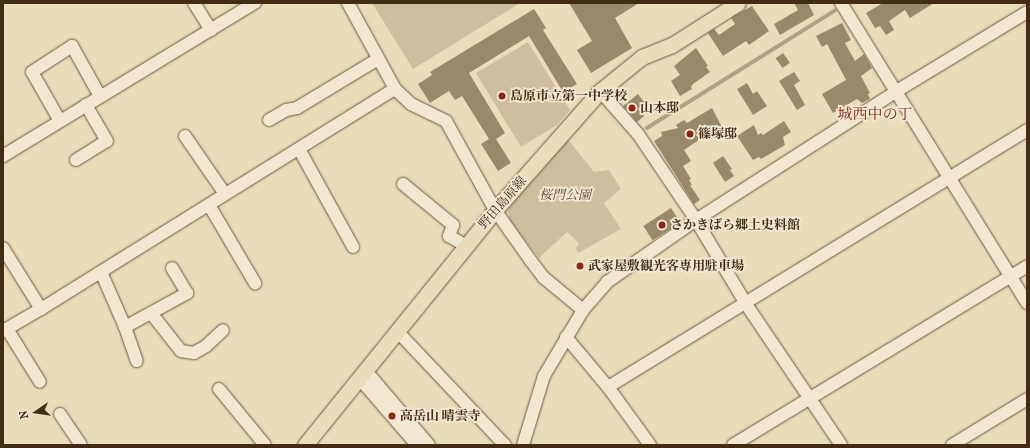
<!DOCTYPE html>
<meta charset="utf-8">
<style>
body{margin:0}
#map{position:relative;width:1030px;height:448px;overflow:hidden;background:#ebdcb9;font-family:"IM FELL French Canon","Noto Serif JP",serif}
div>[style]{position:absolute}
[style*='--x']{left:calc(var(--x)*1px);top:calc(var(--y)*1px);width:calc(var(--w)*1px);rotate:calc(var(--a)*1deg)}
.green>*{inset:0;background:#cebe9d}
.stream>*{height:3.5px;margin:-1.75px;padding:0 1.75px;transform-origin:1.75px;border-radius:1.75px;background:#b2a081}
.building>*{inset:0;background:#9a886a;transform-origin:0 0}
.roads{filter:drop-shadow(0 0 1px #6c583d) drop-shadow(0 0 1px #6c583d)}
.minor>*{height:12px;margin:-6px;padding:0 6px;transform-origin:6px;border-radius:6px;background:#f2e8d2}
.major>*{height:15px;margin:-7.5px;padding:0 7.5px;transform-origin:7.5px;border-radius:7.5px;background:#ebdcb9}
.dots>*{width:11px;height:11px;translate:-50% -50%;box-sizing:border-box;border:2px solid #f2e8d2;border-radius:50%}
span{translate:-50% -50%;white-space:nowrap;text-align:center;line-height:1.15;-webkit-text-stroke:3.5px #f2e8d2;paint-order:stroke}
.poi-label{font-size:13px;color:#422c14;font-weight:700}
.left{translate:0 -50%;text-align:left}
.park-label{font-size:13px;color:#5e492f;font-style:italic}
.street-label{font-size:13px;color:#422c14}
.quarter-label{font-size:15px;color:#7a1f14}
.frame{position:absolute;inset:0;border:4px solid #422c14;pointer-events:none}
.north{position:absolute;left:16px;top:392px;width:40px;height:40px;-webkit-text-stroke:3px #f2e8d2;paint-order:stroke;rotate:257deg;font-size:11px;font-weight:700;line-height:16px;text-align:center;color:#422c14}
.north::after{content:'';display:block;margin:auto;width:14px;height:18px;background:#422c14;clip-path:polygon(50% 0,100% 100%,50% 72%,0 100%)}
</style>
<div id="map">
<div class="green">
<div style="clip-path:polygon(372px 3px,520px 3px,413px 69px)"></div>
<div style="clip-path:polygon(528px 42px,570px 110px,557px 125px,521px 147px,476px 73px)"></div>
<div style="clip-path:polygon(566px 137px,594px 172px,609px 170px,621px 189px,604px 203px,621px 229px,578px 253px,576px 248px,579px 243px,567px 232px,539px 258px,510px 221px,508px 211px,510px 203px)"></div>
</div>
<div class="stream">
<div style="--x:647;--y:128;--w:221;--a:-32"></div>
</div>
<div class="building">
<div style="clip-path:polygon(569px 3px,639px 3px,615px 18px,632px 48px,591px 73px,577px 50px,592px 41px)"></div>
<div style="clip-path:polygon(794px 3px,808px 3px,814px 15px,780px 35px,774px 24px,798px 10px)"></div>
<div style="clip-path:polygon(883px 3px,934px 3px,910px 18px,905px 10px,889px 21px,894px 30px,886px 35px,880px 26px,875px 28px,866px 13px)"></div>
<div style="clip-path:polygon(752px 6px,769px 31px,749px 45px,746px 41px,723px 56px,708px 33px,714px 29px,719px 35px,735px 24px,731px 18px)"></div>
<div style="clip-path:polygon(534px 9px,546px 28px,543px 30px,577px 84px,563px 92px,529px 36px,469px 73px,505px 133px,496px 139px,511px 163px,498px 171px,481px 144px,489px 139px,462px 96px,455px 100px,449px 91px,430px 103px,418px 84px,432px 75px,430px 72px)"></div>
<div style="clip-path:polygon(842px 23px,851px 40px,845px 43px,855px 61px,864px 54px,872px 68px,861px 76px,870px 93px,868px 94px,870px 99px,862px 103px,857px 99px,833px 113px,822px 94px,846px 80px,827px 44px,822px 47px,816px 36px)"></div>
<div style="clip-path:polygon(696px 48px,708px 66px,706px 67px,710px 72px,693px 84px,691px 87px,692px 89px,680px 96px,671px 81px,680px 75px,674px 66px)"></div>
<div style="left:783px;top:53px;width:12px;height:9px;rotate:55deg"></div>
<div style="clip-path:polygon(794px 72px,800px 81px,794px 85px,805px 105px,797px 110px,779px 81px)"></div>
<div style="clip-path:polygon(747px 83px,753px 94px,757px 91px,767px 106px,753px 115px,737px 89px)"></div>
<div style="clip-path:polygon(638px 94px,645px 103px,638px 109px,644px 116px,637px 122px,623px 106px)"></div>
<div style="clip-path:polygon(712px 108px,723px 129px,713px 135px,711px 132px,684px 150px,691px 161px,683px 166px,691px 179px,689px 180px,692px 185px,690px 185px,700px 200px,694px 204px,654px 141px,662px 136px,661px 132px,678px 128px,676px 125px,684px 120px,687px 123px)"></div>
<div style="clip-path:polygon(784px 121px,791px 132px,783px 137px,785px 145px,761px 159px,759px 157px,753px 160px,737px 136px,754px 125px,758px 135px,761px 133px,763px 135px)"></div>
<div style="clip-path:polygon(723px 156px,732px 169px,730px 170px,734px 176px,725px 182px,713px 163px)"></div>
<div style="left:671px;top:208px;width:17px;height:33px;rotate:57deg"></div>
</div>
<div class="roads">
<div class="minor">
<div style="--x:194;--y:3;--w:32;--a:58"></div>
<div style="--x:348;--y:3;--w:98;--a:61.3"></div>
<div style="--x:395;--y:89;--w:22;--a:43"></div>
<div style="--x:411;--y:104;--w:39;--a:26"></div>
<div style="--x:446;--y:121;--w:102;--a:61.2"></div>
<div style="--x:495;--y:210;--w:62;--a:54.8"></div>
<div style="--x:531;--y:261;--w:20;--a:53"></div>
<div style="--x:543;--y:277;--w:52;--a:39.5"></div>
<div style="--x:841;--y:3;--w:353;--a:58.2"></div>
<div style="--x:600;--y:91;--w:57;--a:48.5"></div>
<div style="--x:638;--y:134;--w:104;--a:56"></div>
<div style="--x:696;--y:220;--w:98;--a:59.2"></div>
<div style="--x:746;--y:304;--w:170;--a:56"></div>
<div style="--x:269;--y:120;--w:20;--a:-30"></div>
<div style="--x:286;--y:110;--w:11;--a:-10"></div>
<div style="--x:297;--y:108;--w:95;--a:-31.2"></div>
<div style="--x:60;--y:121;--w:56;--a:-119.7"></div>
<div style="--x:32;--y:72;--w:48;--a:-33"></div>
<div style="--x:72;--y:46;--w:57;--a:60.8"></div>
<div style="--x:185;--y:136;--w:70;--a:55.4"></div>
<div style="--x:299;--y:149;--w:112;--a:61.1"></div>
<div style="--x:3;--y:156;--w:295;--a:-31.3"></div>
<div style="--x:76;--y:160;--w:36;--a:-32"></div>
<div style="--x:107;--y:141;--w:42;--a:-120.3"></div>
<div style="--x:403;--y:184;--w:65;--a:39.4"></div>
<div style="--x:453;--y:225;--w:12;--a:110"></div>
<div style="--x:449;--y:236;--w:20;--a:30"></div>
<div style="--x:209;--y:205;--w:91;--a:59.5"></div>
<div style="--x:3;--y:248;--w:72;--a:58.1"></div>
<div style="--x:101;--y:272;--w:60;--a:66.4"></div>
<div style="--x:125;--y:327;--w:36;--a:71"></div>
<div style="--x:151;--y:313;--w:48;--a:51.7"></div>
<div style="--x:181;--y:351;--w:13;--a:9"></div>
<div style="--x:194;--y:353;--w:14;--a:-30"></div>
<div style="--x:206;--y:346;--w:23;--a:-43"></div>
<div style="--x:125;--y:327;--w:71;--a:-28.7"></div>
<div style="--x:187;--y:293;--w:29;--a:-121"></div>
<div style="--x:7;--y:329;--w:62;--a:58.1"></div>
<div style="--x:3;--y:331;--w:44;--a:-30.1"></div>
<div style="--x:41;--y:309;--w:417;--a:-31.9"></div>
<div style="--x:398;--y:332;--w:156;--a:46.6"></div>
<div style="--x:566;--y:337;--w:65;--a:50"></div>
<div style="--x:608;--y:387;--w:72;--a:54.1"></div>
<div style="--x:366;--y:371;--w:97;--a:49.6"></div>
<div style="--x:360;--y:379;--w:87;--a:49.2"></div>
<div style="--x:608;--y:387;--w:492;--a:-31.5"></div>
<div style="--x:219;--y:389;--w:72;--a:50.6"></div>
<div style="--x:60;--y:414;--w:37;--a:56"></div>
<div style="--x:523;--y:445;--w:72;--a:-73.1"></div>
<div style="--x:544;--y:376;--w:77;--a:-59.4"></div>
<div style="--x:583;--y:310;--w:37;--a:-49"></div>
<div style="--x:607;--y:282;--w:108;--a:-34.9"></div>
<div style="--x:696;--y:220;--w:237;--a:-32.7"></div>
<div style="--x:895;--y:92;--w:154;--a:-31.2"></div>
<div style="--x:733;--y:445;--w:344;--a:-31.3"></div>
<div style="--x:952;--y:445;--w:88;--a:-31.5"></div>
</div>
<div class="major">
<div style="--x:305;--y:445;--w:302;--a:-51"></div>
<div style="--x:495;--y:210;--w:159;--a:-48.6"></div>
<div style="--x:600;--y:91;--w:54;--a:-39"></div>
<div style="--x:642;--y:57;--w:32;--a:-22"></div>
<div style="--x:672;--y:45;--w:78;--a:-32.5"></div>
</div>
</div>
<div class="dots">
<div style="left:502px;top:96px;background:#8f2418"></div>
<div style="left:632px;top:108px;background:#8f2418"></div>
<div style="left:690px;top:134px;background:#8f2418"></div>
<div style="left:662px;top:225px;background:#8f2418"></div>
<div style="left:580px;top:266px;background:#8f2418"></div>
<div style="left:392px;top:416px;background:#8f2418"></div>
</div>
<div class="poi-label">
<span class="left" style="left:510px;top:96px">島原市立第一中学校</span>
<span class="left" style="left:640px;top:108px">山本邸</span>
<span class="left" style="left:698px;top:134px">篠塚邸</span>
<span class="left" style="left:670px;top:225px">さかきばら郷土史料館</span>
<span class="left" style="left:588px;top:266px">武家屋敷観光客専用駐車場</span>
<span class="left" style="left:400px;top:416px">高岳山 晴雲寺</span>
</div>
<div class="park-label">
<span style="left:565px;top:195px">桜門公園</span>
</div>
<div class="street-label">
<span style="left:503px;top:203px;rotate:-49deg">野田島原線</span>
</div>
<div class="quarter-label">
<span style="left:875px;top:115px">城西中の丁</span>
</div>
<div class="frame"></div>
<div class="north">N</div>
</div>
